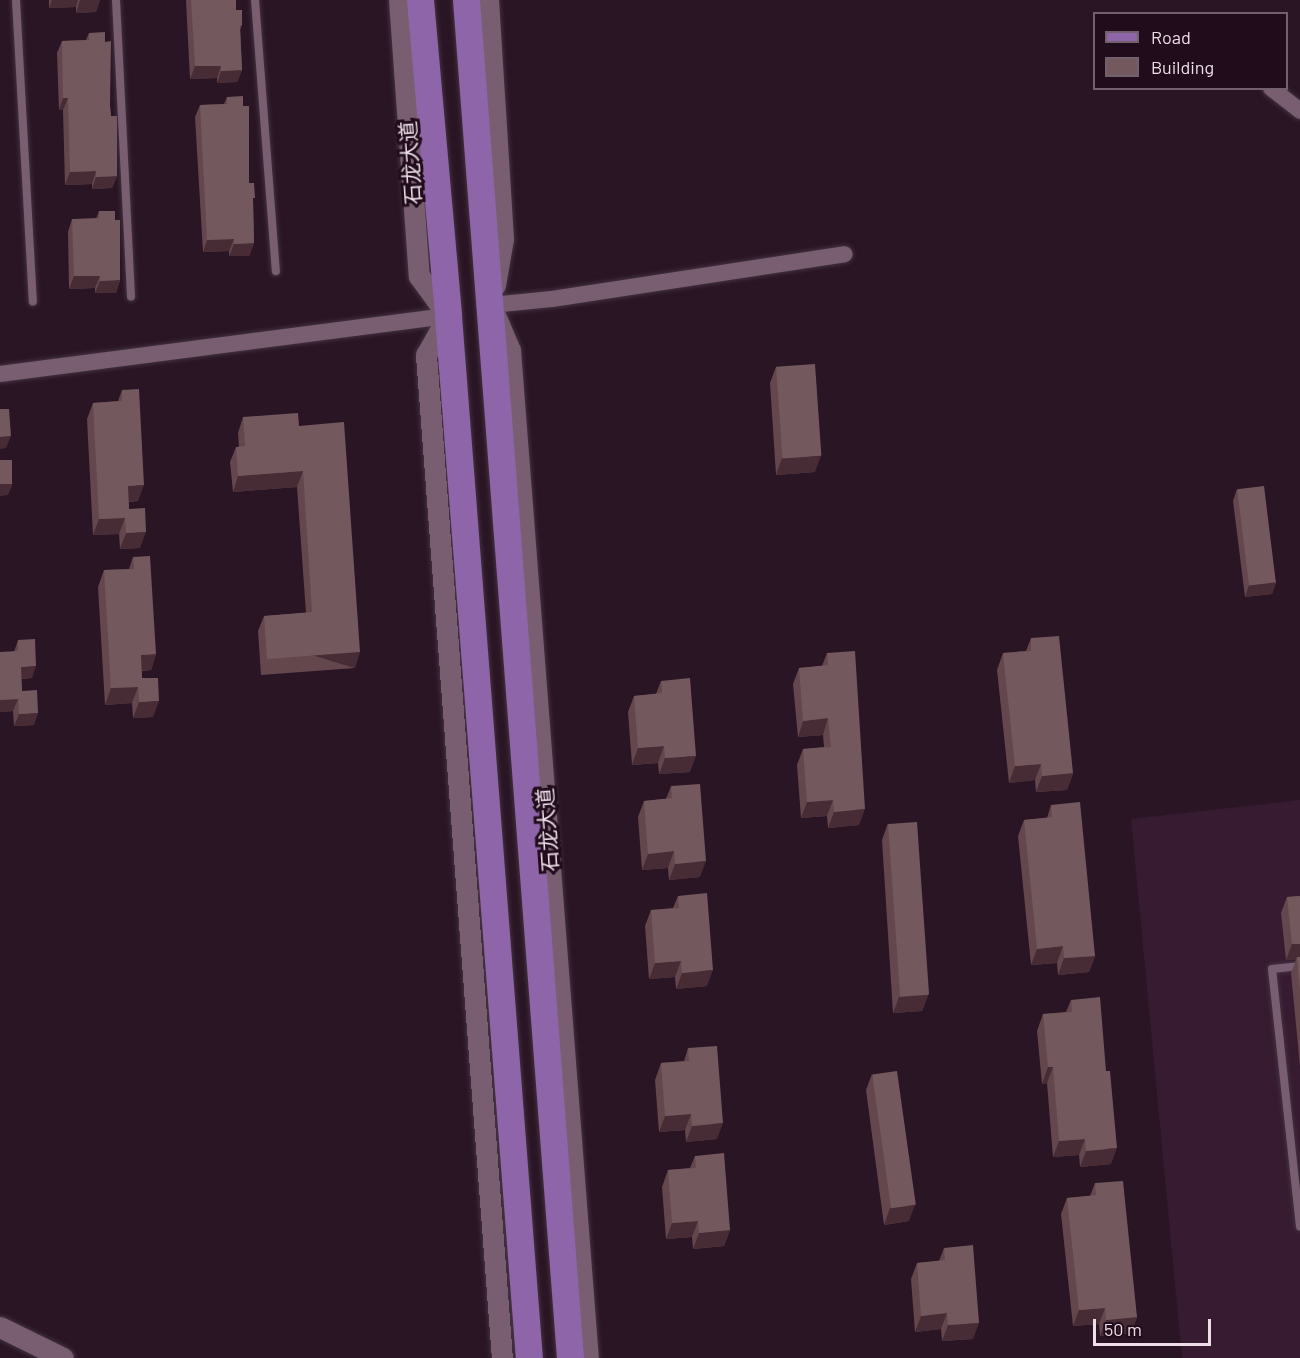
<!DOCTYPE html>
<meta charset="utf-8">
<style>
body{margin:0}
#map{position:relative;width:1300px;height:1358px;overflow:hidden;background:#2a1525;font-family:Barlow,"Noto Sans SC",sans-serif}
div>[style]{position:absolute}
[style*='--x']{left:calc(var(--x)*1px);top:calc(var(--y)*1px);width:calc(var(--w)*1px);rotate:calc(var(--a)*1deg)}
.built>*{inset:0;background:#371b30}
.roads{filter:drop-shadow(0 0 2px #42323e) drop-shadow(0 0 2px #42323e)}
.service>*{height:8px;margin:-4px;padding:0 4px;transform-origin:4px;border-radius:4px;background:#785e70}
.minor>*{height:16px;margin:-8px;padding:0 8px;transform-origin:8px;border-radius:8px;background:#785e70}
.tertiary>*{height:21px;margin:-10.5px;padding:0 10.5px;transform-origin:10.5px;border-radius:10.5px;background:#785e70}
.primary>*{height:27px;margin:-13.5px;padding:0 13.5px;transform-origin:13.5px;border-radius:13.5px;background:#8d65a8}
.wall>*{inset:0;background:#64474d}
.shaded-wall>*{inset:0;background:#472c36;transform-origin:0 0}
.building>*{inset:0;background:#73585d;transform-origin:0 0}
span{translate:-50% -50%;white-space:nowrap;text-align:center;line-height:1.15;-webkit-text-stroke:6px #200c1b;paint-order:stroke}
.street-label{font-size:21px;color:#eddee8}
.legend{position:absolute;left:1093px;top:12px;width:195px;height:78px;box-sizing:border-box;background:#200c1b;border:2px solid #72606d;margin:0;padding:8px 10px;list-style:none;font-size:18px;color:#eddee8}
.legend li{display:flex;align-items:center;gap:12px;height:30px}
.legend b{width:30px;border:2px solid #72606d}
.scale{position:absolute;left:1093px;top:1319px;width:118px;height:27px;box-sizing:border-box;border:3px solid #eddee8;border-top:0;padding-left:8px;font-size:18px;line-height:21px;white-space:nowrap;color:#eddee8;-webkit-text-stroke:4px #200c1b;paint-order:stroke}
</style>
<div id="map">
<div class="built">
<div style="clip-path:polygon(1300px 800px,1300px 1358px,1182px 1358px,1131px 819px)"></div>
</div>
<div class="roads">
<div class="service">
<div style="--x:16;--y:0;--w:302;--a:86.8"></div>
<div style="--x:116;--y:0;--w:297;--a:87.1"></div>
<div style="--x:255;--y:0;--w:272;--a:85.6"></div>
<div style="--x:1300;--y:966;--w:28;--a:174"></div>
<div style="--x:1272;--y:969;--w:259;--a:83.8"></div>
</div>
<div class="minor">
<div style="--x:1271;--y:88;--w:37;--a:38"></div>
<div style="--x:491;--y:305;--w:61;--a:-5.6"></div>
<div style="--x:552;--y:299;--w:296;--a:-8.7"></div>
<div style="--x:0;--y:374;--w:452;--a:-7.4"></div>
</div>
<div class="tertiary">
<div style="--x:399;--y:0;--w:277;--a:85.9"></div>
<div style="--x:419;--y:276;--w:49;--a:54.1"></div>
<div style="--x:448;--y:316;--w:45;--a:119.4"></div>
<div style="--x:426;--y:355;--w:1006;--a:85.67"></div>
<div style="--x:488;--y:0;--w:239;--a:86.4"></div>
<div style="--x:503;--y:239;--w:47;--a:99.9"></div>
<div style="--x:495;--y:315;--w:38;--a:67"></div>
<div style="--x:510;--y:350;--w:1011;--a:85.58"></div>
<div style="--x:0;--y:1327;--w:70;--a:26.2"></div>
</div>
<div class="primary">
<div style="--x:420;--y:0;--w:317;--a:84.9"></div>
<div style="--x:448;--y:316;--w:1045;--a:85.56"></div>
<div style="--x:466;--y:0;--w:1362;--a:85.62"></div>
</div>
</div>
<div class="wall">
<div style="clip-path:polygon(49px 0,100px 0,96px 12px,76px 13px,76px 7px,49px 8px)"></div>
<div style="clip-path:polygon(186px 0,236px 0,236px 10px,242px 25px,240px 30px,242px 70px,237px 82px,217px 83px,217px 78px,190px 79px)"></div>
<div style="clip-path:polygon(89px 33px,110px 106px,117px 176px,112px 188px,92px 189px,92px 184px,65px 185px,63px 110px,59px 110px,57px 53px,62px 41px,86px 40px)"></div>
<div style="clip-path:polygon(227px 97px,249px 183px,253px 204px,254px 243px,249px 256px,229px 256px,229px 251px,203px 252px,195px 117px,200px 105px,224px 104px)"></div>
<div style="clip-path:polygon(99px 211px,120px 280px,116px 293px,95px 293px,95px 288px,69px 289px,68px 232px,72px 219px,96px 219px)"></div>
<div style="clip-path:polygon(776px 367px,815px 472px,776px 475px,770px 383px)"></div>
<div style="clip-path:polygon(122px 390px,138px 501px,129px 502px,129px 509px,140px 548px,120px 549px,119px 534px,93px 535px,87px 419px,93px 403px,118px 401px)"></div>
<div style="clip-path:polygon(243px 417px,299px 426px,355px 668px,261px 675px,258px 631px,264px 616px,306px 613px,297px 487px,233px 492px,230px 462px,236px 447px,239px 447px,238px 433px)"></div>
<div style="clip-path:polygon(1237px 489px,1276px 582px,1272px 594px,1245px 597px,1233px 501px)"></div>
<div style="clip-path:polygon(133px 557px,156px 654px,151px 670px,142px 671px,142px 678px,153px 717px,133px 718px,132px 703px,105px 705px,98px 587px,104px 570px,129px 569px)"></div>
<div style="clip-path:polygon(1031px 638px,1073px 773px,1067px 790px,1036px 792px,1035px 780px,1009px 783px,997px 670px,1003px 653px,1026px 651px)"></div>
<div style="clip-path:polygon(18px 640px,32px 678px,21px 679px,22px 691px,34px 725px,14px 726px,13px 711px,0 712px,0 652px,14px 652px)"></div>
<div style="clip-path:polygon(827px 653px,859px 825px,828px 828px,827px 816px,801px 818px,797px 765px,803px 749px,824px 747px,823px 735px,798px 737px,793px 684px,799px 668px,822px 666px)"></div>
<div style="clip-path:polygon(661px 681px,690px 772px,659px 774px,658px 763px,632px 765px,628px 712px,634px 696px,656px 694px)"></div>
<div style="clip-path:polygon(671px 786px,700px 877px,669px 880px,668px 868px,642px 870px,638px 817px,644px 801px,666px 799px)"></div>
<div style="clip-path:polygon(1051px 805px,1095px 956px,1089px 972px,1058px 975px,1057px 963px,1031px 965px,1018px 836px,1024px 820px,1047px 818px)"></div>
<div style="clip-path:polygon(888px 823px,928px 995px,922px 1011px,893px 1013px,882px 840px)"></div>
<div style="clip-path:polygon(678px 896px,707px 986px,676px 989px,675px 977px,649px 979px,645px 926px,651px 910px,673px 908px)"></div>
<div style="clip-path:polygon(1300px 896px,1300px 1066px,1291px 973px,1296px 960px,1286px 960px,1281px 913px,1287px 897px)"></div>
<div style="clip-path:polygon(1071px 1000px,1111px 1164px,1080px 1167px,1079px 1155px,1053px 1157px,1047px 1083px,1042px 1084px,1037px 1031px,1043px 1014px,1066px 1012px)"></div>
<div style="clip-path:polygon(688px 1048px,717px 1139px,686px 1142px,685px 1130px,659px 1132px,655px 1080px,661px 1063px,684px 1061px)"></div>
<div style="clip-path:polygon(872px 1074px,909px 1221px,884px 1225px,866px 1090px)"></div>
<div style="clip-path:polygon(695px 1156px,730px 1230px,724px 1246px,693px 1249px,692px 1237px,666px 1239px,662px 1187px,668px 1170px,690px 1168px)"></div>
<div style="clip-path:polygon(1095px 1183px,1137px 1317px,1131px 1333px,1100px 1336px,1099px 1324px,1073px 1326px,1061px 1214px,1067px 1198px,1090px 1196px)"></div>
<div style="clip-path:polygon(944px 1248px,973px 1339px,942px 1341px,941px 1329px,915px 1332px,911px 1279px,917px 1263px,939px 1261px)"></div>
</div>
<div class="shaded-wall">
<div style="clip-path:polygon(52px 0,78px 0,76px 7px,49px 8px)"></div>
<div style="clip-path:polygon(80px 0,100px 0,96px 12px,76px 13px)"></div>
<div style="clip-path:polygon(195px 66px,221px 66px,217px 78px,190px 79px)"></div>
<div style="clip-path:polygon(242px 70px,237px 82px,217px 83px,221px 71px)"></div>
<div style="clip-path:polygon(63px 98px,68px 98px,63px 110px,59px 110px)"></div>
<div style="clip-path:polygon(96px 171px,92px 184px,65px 185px,70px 172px)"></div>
<div style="clip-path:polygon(117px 176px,112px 188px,92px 189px,96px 177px)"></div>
<div style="clip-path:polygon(234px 239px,229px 251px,203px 252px,207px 240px)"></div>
<div style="clip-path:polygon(254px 243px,249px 256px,229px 256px,234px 244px)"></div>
<div style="clip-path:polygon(74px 276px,100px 276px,95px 288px,69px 289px)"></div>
<div style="clip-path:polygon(120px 280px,116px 293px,95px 293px,100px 281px)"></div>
<div style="clip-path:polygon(11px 436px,6px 448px,0 449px,0 437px)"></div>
<div style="clip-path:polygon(821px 456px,815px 472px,776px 475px,782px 458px)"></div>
<div style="clip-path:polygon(303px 471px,297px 487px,233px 492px,238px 476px)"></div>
<div style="clip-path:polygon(13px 483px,8px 495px,0 496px,0 484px)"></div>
<div style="clip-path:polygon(144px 485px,138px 501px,122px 502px,128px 486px)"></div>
<div style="clip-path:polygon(125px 518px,119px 534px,93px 535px,99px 519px)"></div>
<div style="clip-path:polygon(146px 532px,140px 548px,120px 549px,126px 533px)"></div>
<div style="clip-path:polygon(1276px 582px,1272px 594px,1245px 597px,1249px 585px)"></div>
<div style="left:360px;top:652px;width:17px;height:93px;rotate:107deg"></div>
<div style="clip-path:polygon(156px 654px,151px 670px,135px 671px,141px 655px)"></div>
<div style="clip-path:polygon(36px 666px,32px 678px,16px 679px,21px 667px)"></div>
<div style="clip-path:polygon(138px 687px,132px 703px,105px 705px,111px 688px)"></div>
<div style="clip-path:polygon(18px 699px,13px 711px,0 712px,0 700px)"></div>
<div style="clip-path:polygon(159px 701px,153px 717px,133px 718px,139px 702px)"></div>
<div style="clip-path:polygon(38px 713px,34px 725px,14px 726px,19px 714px)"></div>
<div style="clip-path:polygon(828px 718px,823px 735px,798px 737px,803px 721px)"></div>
<div style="clip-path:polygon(664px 746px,658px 763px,632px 765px,638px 748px)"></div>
<div style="clip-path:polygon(696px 756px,690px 772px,659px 774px,665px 758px)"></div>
<div style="clip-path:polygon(1041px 764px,1035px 780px,1009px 783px,1015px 766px)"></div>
<div style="clip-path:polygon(1073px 773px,1067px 790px,1036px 792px,1042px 776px)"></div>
<div style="clip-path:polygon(833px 800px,827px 816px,801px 818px,807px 802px)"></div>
<div style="clip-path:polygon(865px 809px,859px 825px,828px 828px,834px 812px)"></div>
<div style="clip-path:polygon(674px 851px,668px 868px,642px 870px,648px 854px)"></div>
<div style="clip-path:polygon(706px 861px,700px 877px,669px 880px,675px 864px)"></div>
<div style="clip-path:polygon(1292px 944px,1300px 944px,1300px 960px,1297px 957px,1296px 960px,1286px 960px)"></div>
<div style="clip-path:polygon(1063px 946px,1057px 963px,1031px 965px,1037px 949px)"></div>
<div style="clip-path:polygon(1095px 956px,1089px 972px,1058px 975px,1064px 958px)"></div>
<div style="clip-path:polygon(681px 961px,675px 977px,649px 979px,655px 963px)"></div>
<div style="clip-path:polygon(713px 970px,707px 986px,676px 989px,682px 973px)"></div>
<div style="clip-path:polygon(928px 995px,922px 1011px,893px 1013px,899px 997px)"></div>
<div style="clip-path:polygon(1048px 1067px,1053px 1067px,1047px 1083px,1042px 1084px)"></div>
<div style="clip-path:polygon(691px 1114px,685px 1130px,659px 1132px,665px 1116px)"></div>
<div style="clip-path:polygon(723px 1123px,717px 1139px,686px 1142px,692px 1126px)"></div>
<div style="clip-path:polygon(1085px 1139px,1079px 1155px,1053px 1157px,1059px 1141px)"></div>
<div style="clip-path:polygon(1117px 1148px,1111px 1164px,1080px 1167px,1086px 1151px)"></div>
<div style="clip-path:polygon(915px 1205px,909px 1221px,884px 1225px,890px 1208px)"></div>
<div style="clip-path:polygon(698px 1221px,692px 1237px,666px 1239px,672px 1223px)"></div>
<div style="clip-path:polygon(730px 1230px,724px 1246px,693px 1249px,699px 1233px)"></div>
<div style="clip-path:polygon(1105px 1308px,1099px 1324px,1073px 1326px,1079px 1310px)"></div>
<div style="clip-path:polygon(947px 1313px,941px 1329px,915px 1332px,921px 1316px)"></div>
<div style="clip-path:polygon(1137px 1317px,1131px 1333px,1100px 1336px,1106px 1320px)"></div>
<div style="clip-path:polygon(979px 1323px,973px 1339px,942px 1341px,948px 1325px)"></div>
</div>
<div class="building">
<div style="clip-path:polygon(191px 0,236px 0,236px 10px,242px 10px,242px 25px,240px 25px,242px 70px,221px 71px,221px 66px,195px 66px)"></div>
<div style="clip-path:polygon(105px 32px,105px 42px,111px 41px,110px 106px,111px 116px,117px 116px,117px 176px,96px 177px,96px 171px,70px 172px,68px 98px,63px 98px,62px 41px,89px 40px,89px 33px)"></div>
<div style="clip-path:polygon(243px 96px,243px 106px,249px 106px,249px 183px,254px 183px,255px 198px,253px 198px,254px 243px,234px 244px,234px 239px,207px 240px,200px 105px,227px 104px,227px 97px)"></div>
<div style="clip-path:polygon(99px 211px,115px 211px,115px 220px,120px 220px,120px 280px,100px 281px,100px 276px,74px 276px,72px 219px,99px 218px)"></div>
<div style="left:815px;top:364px;width:92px;height:39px;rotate:86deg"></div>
<div style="clip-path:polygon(139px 389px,144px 485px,128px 486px,129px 509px,145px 508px,146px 532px,126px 533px,125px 518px,99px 519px,93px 403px,122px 401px,122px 390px)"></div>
<div style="clip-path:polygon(0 409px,9px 409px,11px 436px,0 437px)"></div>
<div style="clip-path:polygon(298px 413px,299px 426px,344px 422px,360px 652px,267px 659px,264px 616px,312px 612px,303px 471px,238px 476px,236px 447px,245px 446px,243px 417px)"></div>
<div style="left:0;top:460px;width:12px;height:24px"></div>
<div style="left:1264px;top:486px;width:97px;height:27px;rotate:83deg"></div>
<div style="clip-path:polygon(150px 556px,156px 654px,141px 655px,142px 678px,158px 678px,159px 701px,139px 702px,138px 687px,111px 688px,104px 570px,134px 569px,133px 557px)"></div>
<div style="clip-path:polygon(1059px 636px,1073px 773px,1042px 776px,1041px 764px,1015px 766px,1003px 653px,1031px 651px,1031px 638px)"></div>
<div style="clip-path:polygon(35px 639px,36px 666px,21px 667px,22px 691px,37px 690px,38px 713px,19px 714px,18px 699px,0 700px,0 652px,18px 651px,18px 640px)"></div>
<div style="clip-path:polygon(855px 651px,865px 809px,834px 812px,833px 800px,807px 802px,803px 749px,831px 747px,828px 718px,803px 721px,799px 668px,828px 665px,827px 653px)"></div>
<div style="clip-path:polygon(690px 678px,696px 756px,665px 758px,664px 746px,638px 748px,634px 696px,662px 693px,661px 681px)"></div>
<div style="clip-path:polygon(700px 784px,706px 861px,675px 864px,674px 851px,648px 854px,644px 801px,672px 798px,671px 786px)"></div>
<div style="clip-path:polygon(1080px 802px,1095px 956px,1064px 958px,1063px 946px,1037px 949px,1024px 820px,1052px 817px,1051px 805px)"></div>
<div style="left:917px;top:822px;width:173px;height:29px;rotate:86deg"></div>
<div style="clip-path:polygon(707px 893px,713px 970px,682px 973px,681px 961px,655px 963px,651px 910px,679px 908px,678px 896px)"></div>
<div style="clip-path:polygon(1300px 896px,1300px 944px,1292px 944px,1287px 897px)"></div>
<div style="clip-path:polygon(1297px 957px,1300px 957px,1300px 990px)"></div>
<div style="clip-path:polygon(1100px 997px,1106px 1071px,1110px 1071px,1117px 1148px,1086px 1151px,1085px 1139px,1059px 1141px,1053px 1067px,1048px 1067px,1043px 1014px,1072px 1012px,1071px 1000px)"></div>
<div style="clip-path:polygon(717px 1046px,723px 1123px,692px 1126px,691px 1114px,665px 1116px,661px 1063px,689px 1061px,688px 1048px)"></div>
<div style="left:897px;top:1071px;width:135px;height:25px;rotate:82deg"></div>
<div style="clip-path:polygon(724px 1153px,730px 1230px,699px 1233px,698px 1221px,672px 1223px,668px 1170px,696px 1168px,695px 1156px)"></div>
<div style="clip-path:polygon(1123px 1181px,1137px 1317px,1106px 1320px,1105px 1308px,1079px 1310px,1067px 1198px,1096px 1195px,1095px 1183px)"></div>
<div style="clip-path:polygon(973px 1245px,979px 1323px,948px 1325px,947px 1313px,921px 1316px,917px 1263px,945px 1260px,944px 1248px)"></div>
</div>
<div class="street-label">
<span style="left:410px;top:163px;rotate:-94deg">石龙大道</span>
<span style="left:547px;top:830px;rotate:-94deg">石龙大道</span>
</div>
<ul class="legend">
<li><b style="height:8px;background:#8d65a8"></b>Road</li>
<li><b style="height:16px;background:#73585d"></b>Building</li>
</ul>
<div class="scale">50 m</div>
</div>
